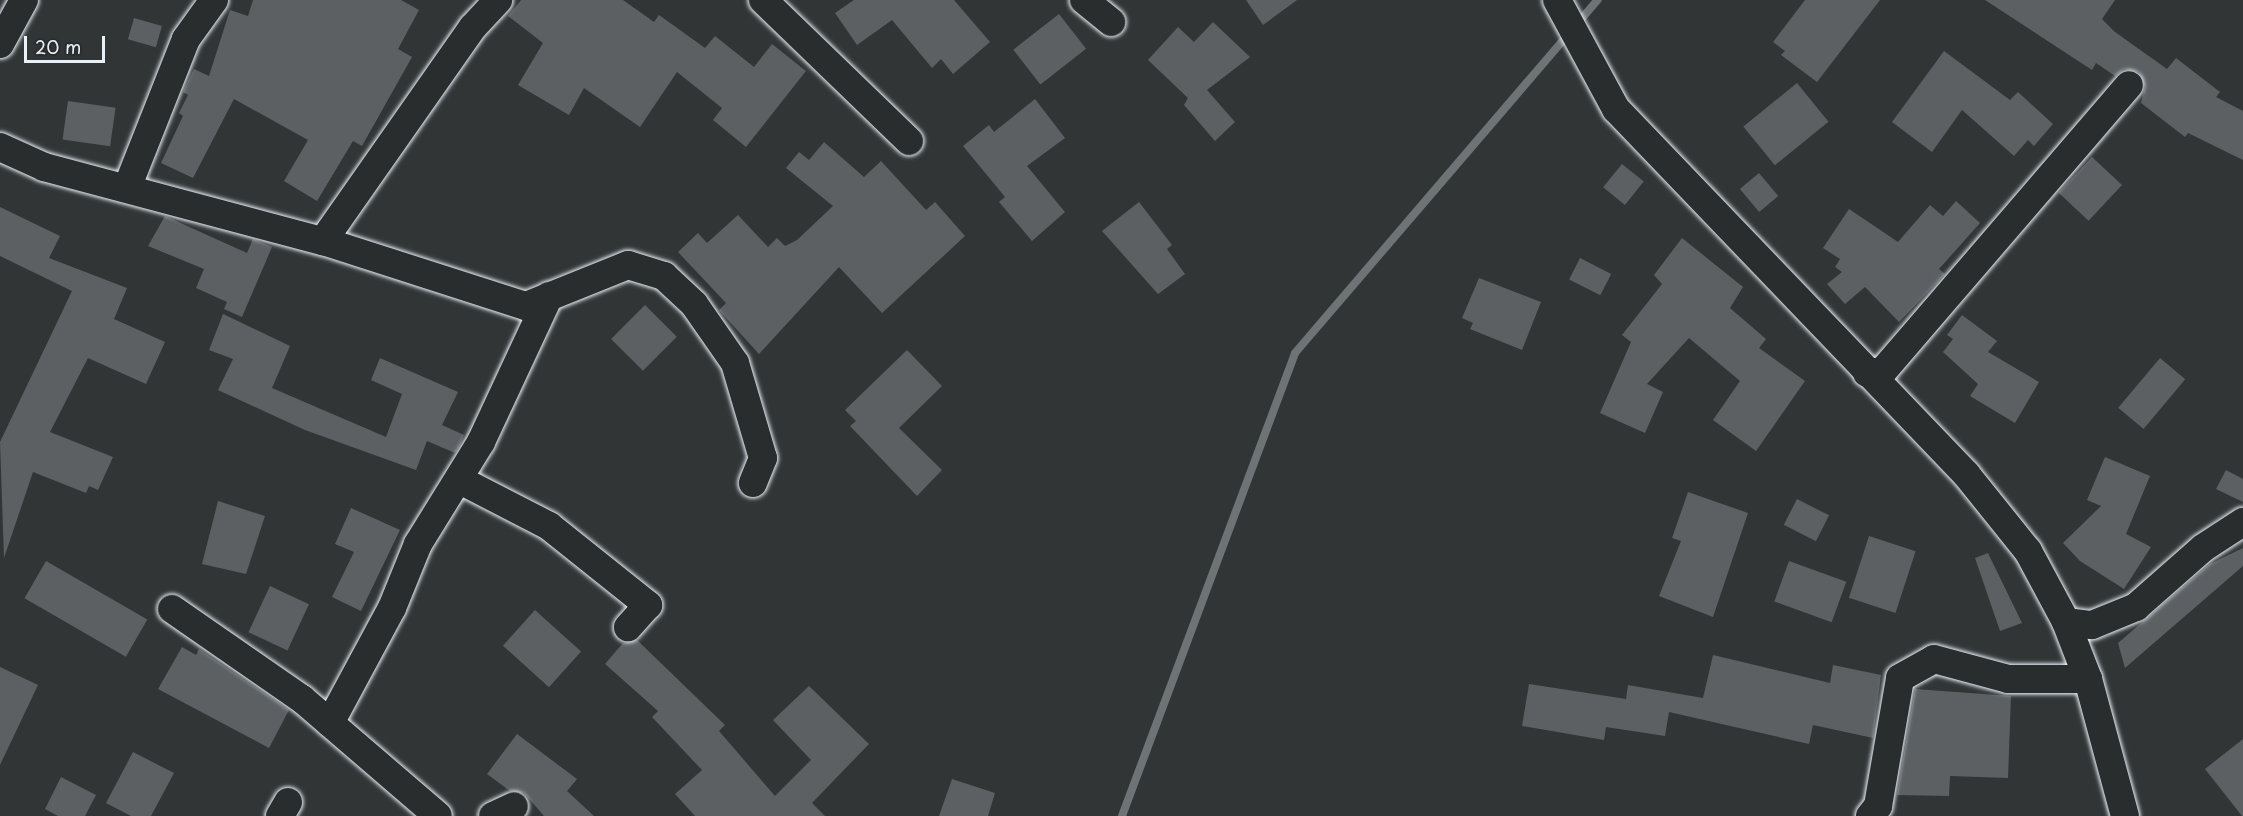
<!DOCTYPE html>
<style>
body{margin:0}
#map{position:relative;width:2243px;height:816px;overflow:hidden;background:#323536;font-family:"Playpen Sans",sans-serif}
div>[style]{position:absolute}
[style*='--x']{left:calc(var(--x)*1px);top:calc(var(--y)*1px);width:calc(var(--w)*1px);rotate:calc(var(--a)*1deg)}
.stream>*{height:8px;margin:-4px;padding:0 4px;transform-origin:4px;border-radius:4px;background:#6e7376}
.building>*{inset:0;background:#5c6063;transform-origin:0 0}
.roads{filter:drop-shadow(0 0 2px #e8f1f8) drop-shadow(0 0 2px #e8f1f8)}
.street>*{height:28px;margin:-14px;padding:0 14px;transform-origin:14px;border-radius:14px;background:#2a2d2e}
span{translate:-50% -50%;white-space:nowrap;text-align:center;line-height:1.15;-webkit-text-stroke:4.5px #2a2d2e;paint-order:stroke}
.scale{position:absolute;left:24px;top:36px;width:81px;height:27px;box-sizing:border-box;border:3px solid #e8f1f8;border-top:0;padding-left:8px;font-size:18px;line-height:21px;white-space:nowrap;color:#e8f1f8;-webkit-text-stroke:4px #2a2d2e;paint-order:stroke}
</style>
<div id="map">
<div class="stream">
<div style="--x:1122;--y:816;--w:494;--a:-69.5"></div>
<div style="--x:1295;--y:353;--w:465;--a:-49.4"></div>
</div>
<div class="building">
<div style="clip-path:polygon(253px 0,401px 0,419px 10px,398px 49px,412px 57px,362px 146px,353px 141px,317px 201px,284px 181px,308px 140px,234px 99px,193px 178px,161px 163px,183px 116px,179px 113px,188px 95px,183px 92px,194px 69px,209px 76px,230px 10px,248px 16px)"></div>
<div style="clip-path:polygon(521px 0,623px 0,654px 22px,659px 15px,705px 48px,715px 36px,754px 67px,772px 44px,806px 71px,746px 147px,713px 120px,722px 108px,677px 72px,640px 127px,584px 88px,569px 115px,518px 85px,543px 43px,508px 16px)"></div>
<div style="clip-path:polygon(854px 0,954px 0,990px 42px,953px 74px,941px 59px,932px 68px,892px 20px,857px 45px,835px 13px)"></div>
<div style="clip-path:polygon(1246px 0,1297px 0,1263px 25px)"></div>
<div style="clip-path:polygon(1805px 0,1880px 0,1817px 82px,1781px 55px,1785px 51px,1773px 42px)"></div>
<div style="clip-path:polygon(1985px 0,2115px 0,2102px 19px,2115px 32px,2167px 69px,2176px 58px,2220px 92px,2216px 97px,2243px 111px,2243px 160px,2188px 133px,2185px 137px,2141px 103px,2145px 87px,2139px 72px,2124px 69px,2115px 76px,2096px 63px,2092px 70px)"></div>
<div style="left:1059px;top:14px;width:44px;height:58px;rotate:52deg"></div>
<div style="left:134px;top:18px;width:29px;height:22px;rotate:16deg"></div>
<div style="clip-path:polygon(1213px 22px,1250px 57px,1207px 90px,1235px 122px,1215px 141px,1184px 105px,1188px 98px,1148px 60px,1178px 27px,1194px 42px)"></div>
<div style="clip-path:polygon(1944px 51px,2010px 100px,2018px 92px,2053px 124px,2034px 146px,2028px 140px,2014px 156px,1962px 110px,1932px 152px,1892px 122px)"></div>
<div style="left:1797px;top:83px;width:50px;height:69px;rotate:51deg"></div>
<div style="clip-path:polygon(1035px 99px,1065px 138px,1027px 166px,1065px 212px,1032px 241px,999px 202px,1005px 197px,963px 146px,989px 125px,994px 132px)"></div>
<div style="left:68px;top:101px;width:48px;height:39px;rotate:8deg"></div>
<div style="clip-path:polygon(824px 142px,864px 177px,881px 161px,926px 210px,935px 202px,965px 236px,882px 313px,839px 267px,759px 354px,719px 310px,726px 303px,678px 252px,698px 233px,707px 243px,738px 215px,768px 247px,777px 238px,785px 246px,797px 240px,833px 206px,786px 168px,799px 152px,809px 160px)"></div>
<div style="left:2092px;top:157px;width:41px;height:49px;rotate:43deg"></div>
<div style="left:1622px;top:164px;width:28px;height:30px;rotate:39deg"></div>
<div style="left:1759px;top:173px;width:30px;height:25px;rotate:50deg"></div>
<div style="clip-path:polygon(1956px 201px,1980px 223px,1939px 269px,1945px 274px,1899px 322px,1865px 287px,1845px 304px,1827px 284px,1842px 272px,1835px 267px,1840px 259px,1823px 248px,1849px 209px,1898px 242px,1930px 205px,1943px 216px)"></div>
<div style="clip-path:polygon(1139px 202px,1172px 245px,1167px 249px,1185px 274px,1158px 294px,1102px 231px)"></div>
<div style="clip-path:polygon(0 207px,60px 236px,49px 258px,127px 288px,114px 319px,165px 342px,146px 384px,88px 358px,50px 432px,113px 457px,98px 490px,89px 486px,86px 493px,33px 472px,4px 558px,0 442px,72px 291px,0 256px)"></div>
<div style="clip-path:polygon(165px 216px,247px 253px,253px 239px,272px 247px,242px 317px,224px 309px,227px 302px,196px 288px,204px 269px,148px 246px)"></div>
<div style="clip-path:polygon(1682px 238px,1743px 287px,1730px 308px,1766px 339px,1759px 348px,1805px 381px,1756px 451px,1713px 420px,1740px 381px,1689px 338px,1647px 384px,1663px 392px,1645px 433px,1600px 413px,1631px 342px,1622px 335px,1662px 284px,1654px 275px)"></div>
<div style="left:1580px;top:258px;width:35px;height:24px;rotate:27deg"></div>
<div style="clip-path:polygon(1479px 278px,1541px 302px,1522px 350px,1470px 329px,1473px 323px,1462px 318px)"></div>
<div style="left:645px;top:305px;width:45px;height:48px;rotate:45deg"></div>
<div style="clip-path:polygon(223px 314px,290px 346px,272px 388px,386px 437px,402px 394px,371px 380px,380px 358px,458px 392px,442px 425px,464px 435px,460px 445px,455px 453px,427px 441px,416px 470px,305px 430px,218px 390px,233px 359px,209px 350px)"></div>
<div style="clip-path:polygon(1962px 315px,1997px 341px,1988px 352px,2039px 382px,2015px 423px,1970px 396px,1978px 384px,1943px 352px,1953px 339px,1947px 335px)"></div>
<div style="clip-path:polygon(907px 350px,942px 386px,899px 428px,942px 470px,917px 496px,850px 426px,856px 421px,845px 410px)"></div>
<div style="left:2160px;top:358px;width:33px;height:65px;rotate:40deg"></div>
<div style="clip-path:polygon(2105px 457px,2150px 476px,2126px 534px,2151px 547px,2124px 589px,2080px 561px,2063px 543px,2101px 506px,2087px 500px)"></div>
<div style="clip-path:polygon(2226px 470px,2243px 479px,2243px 502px,2216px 489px)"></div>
<div style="clip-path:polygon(1688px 492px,1748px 513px,1713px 617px,1659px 596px,1681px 541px,1672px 538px)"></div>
<div style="left:1797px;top:499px;width:36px;height:29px;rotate:27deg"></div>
<div style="clip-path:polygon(218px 501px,265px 516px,246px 574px,202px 564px)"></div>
<div style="clip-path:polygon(351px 508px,400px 530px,361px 611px,332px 597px,354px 552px,335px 544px)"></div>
<div style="left:1869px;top:536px;width:49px;height:65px;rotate:18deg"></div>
<div style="clip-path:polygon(2243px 548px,2243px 566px,2125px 668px,2118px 643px,2210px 564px)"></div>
<div style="clip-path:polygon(1988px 553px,2022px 623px,2000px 631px,1975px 558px)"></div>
<div style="left:46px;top:561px;width:117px;height:43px;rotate:30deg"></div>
<div style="left:1789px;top:561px;width:61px;height:43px;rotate:20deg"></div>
<div style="left:270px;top:586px;width:43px;height:51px;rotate:25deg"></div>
<div style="left:535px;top:610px;width:62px;height:48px;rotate:42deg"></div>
<div style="clip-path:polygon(637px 640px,725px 725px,719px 731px,775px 796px,811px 760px,773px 720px,809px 686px,869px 744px,812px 803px,825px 816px,695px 816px,675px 794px,702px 770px,652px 717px,658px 711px,605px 664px,623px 643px)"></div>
<div style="clip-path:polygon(182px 647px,196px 655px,199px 649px,289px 710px,269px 748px,158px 689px)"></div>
<div style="clip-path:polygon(1713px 655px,1830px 683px,1833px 665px,1881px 675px,1873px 738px,1813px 725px,1809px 744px,1669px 712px,1665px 736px,1606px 727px,1604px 740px,1522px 726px,1529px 684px,1626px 699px,1628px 685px,1703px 698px)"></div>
<div style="clip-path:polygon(0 667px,38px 685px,0 765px)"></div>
<div style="clip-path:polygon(1915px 689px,2011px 696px,2008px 778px,1950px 776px,1949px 796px,1897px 795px)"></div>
<div style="clip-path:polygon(517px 734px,577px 779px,567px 791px,594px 816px,544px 816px,524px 793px,510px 791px,487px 774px)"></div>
<div style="clip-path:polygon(2243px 739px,2243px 816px,2242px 816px,2205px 769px)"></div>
<div style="clip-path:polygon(133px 752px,174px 773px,151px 816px,131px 816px,106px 803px)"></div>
<div style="clip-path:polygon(61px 777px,96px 795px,85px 816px,58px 816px,45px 809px)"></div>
<div style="clip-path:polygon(952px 779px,995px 793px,988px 816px,939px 816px)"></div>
</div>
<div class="roads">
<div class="street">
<div style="--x:763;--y:0;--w:203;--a:44"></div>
<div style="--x:1084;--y:0;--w:35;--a:39"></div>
<div style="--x:1557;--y:0;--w:124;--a:61.6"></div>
<div style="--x:1616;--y:109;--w:506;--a:46.2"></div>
<div style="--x:1966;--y:474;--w:99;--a:51.2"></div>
<div style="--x:2028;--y:551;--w:81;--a:61.8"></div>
<div style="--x:2066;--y:622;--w:61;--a:68.9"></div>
<div style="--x:2088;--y:679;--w:142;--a:74.9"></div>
<div style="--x:0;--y:44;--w:50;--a:-61.4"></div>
<div style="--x:0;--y:147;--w:48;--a:24.4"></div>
<div style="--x:44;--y:167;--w:289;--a:14.9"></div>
<div style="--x:323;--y:241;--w:213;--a:17.8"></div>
<div style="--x:526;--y:306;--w:110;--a:-21.9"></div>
<div style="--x:628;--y:265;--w:38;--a:17"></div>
<div style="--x:664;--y:276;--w:41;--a:43"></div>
<div style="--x:694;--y:304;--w:72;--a:55.2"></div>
<div style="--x:735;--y:363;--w:99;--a:73.6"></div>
<div style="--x:763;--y:458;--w:27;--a:112"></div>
<div style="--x:127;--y:188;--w:160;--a:-68.4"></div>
<div style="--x:186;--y:39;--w:48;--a:-54.3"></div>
<div style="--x:323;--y:241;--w:261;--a:-55"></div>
<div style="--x:473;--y:27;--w:37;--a:-47"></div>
<div style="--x:1867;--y:373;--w:16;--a:-7"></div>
<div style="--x:1883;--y:371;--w:377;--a:-49.3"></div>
<div style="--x:460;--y:480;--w:100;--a:27.3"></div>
<div style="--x:549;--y:526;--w:127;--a:38.6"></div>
<div style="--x:648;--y:605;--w:30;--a:132"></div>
<div style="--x:172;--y:609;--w:158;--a:34.7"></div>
<div style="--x:302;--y:699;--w:179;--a:40.7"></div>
<div style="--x:2066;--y:622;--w:26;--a:7"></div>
<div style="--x:2092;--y:625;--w:48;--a:-22.2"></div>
<div style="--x:2136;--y:607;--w:89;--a:-41.4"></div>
<div style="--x:2203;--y:548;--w:48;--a:-33"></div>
<div style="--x:330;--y:723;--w:131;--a:-61.7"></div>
<div style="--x:392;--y:608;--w:69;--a:-67.9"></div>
<div style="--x:418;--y:544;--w:120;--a:-58.3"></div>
<div style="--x:481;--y:442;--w:161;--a:-65"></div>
<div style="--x:280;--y:816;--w:16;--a:-60"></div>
<div style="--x:493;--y:816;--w:23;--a:-25"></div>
<div style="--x:1870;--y:816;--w:13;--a:-51"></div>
<div style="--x:1878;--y:806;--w:130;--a:-80.2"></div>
<div style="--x:1900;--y:678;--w:39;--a:-29"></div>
<div style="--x:1934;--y:659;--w:77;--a:15.1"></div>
<div style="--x:2008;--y:679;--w:80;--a:0"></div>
</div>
</div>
<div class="scale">20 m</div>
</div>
